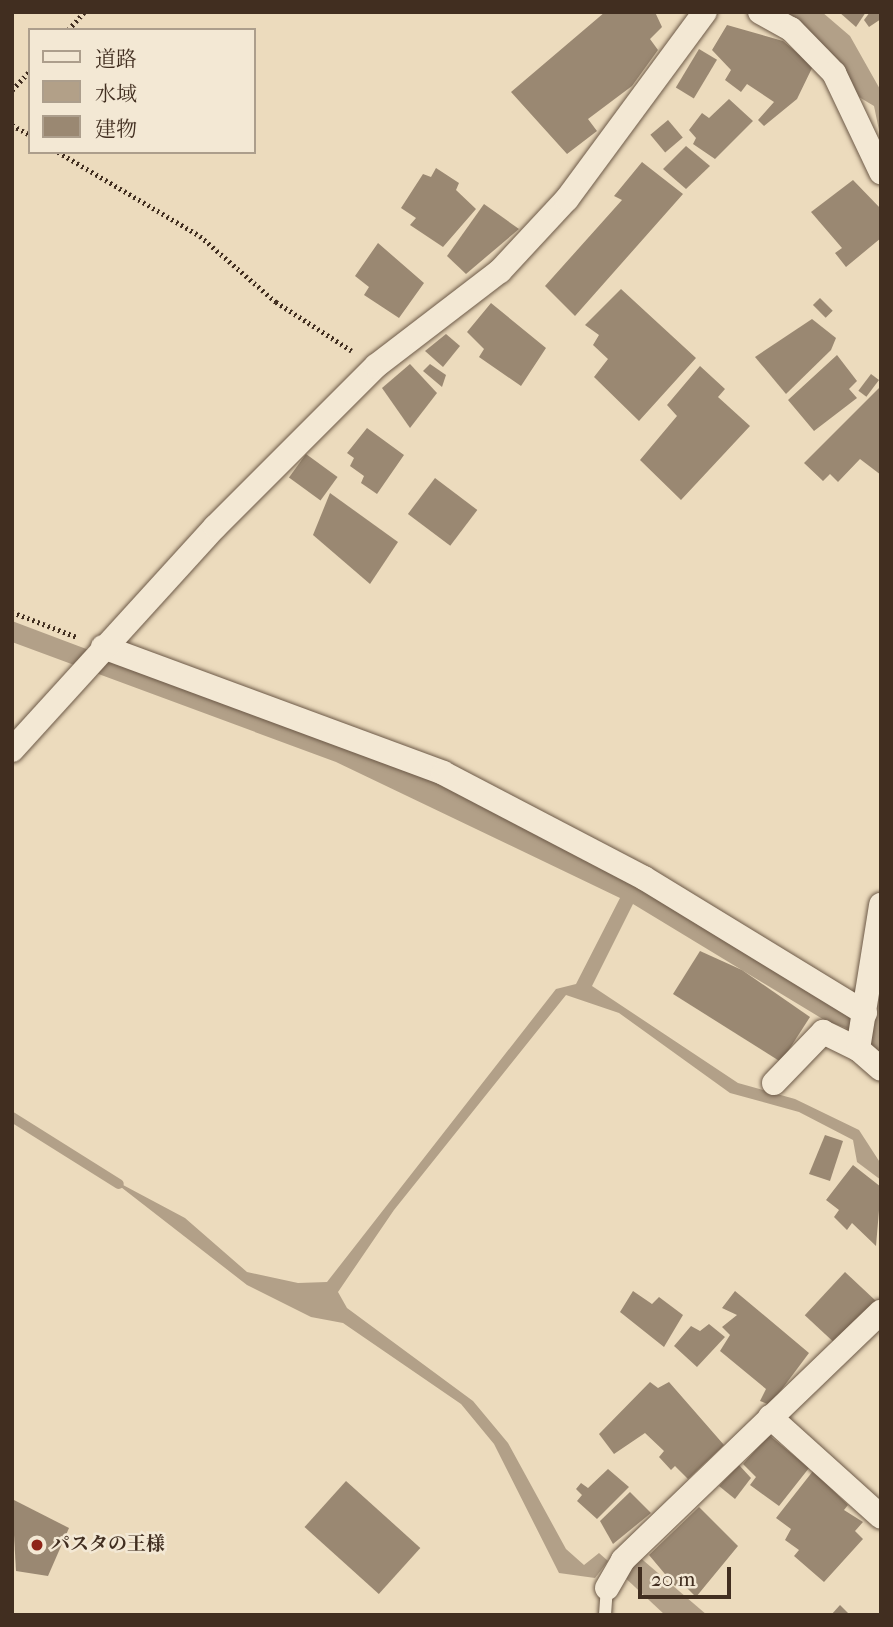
<!DOCTYPE html>
<meta charset="utf-8">
<style>
body{margin:0}
#map{position:relative;width:893px;height:1627px;overflow:hidden;background:#ecdbbd;font-family:"IM FELL French Canon","Noto Serif JP",serif}
div>[style]{position:absolute}
[style*='--x']{left:calc(var(--x)*1px);top:calc(var(--y)*1px);width:calc(var(--w)*1px);rotate:calc(var(--a)*1deg)}
.water>*{inset:0;background:#b2a088}
.stream>*{height:10px;margin:-5px;padding:0 5px;transform-origin:5px;border-radius:5px;background:#b2a088}
.building>*{inset:0;background:#9a8872;transform-origin:0 0}
.path>*{height:4.5px;margin-top:-2.25px;transform-origin:0;background:repeating-linear-gradient(90deg,#412e20 0 2px,transparent 0 5.5px)}
.roads{filter:drop-shadow(0 0 2px #6c5947) drop-shadow(0 0 2px #6c5947)}
.service>*{height:12px;margin:-6px;padding:0 6px;transform-origin:6px;border-radius:6px;background:#f3e8d4}
.minor>*{height:24px;margin:-12px;padding:0 12px;transform-origin:12px;border-radius:12px;background:#f3e8d4}
.dots>*{width:19px;height:19px;translate:-50% -50%;box-sizing:border-box;border:4px solid #f3e8d4;border-radius:50%}
span{translate:-50% -50%;white-space:nowrap;text-align:center;line-height:1.15;-webkit-text-stroke:5px #f3e8d4;paint-order:stroke}
.poi-label{font-size:19px;color:#412e20;font-weight:700}
.left{translate:0 -50%;text-align:left}
.frame{position:absolute;inset:0;border:14px solid #412e20;pointer-events:none}
.legend{position:absolute;left:28px;top:28px;width:228px;height:126px;box-sizing:border-box;background:#f3e8d4;border:2px solid #ac9e8c;margin:0;padding:9px 12px;list-style:none;font-size:21px;color:#412e20}
.legend li{display:flex;align-items:center;gap:14px;height:35px}
.legend b{width:35px;border:2px solid #ac9e8c}
.scale{position:absolute;left:638px;top:1567px;width:93px;height:32px;box-sizing:border-box;border:4px solid #412e20;border-top:0;padding-left:9px;font-size:21px;line-height:24px;white-space:nowrap;color:#412e20;-webkit-text-stroke:5px #f3e8d4;paint-order:stroke}
</style>
<div id="map">
<div class="water">
<div style="clip-path:polygon(776px 12px,822px 12px,850px 36px,881px 91px,881px 140px,874px 106px,859px 97px,828px 49px)"></div>
<div style="clip-path:polygon(12px 621px,428px 778px,625px 878px,872px 1021px,881px 986px,881px 1058px,849px 1029px,826px 1021px,633px 904px,592px 986px,738px 1083px,795px 1099px,859px 1130px,881px 1164px,881px 1180px,857px 1162px,853px 1140px,799px 1112px,730px 1093px,619px 1013px,566px 995px,394px 1210px,338px 1292px,347px 1308px,473px 1401px,508px 1443px,566px 1549px,584px 1565px,599px 1553px,608px 1561px,595px 1578px,559px 1573px,494px 1444px,461px 1404px,343px 1323px,311px 1317px,247px 1285px,108px 1177px,185px 1218px,247px 1272px,298px 1283px,327px 1282px,556px 989px,576px 984px,620px 898px,336px 762px,12px 642px)"></div>
<div style="clip-path:polygon(637px 1555px,707px 1615px,665px 1615px,620px 1573px)"></div>
</div>
<div class="stream">
<div style="--x:12;--y:1117;--w:126;--a:32.1"></div>
</div>
<div class="building">
<div style="clip-path:polygon(605px 12px,655px 12px,662px 27px,650px 39px,658px 50px,632px 86px,588px 119px,597px 131px,567px 154px,511px 92px)"></div>
<div style="clip-path:polygon(839px 12px,866px 12px,856px 27px)"></div>
<div style="clip-path:polygon(870px 12px,881px 12px,881px 19px,869px 27px,864px 20px)"></div>
<div style="clip-path:polygon(727px 25px,783px 41px,813px 66px,797px 99px,764px 126px,758px 120px,774px 102px,747px 84px,741px 92px,725px 80px,731px 70px,712px 50px)"></div>
<div style="left:699px;top:49px;width:21px;height:45px;rotate:31deg"></div>
<div style="clip-path:polygon(729px 99px,753px 121px,715px 159px,693px 144px,696px 138px,689px 130px,702px 113px,709px 118px)"></div>
<div style="left:668px;top:120px;width:23px;height:23px;rotate:50deg"></div>
<div style="clip-path:polygon(686px 146px,710px 166px,686px 189px,663px 169px)"></div>
<div style="clip-path:polygon(642px 162px,683px 194px,575px 316px,545px 286px,622px 200px,614px 196px)"></div>
<div style="clip-path:polygon(436px 168px,459px 183px,456px 190px,476px 209px,443px 247px,410px 225px,416px 218px,401px 208px,423px 174px,431px 177px)"></div>
<div style="clip-path:polygon(853px 180px,881px 209px,881px 238px,846px 267px,835px 253px,842px 248px,811px 212px)"></div>
<div style="clip-path:polygon(484px 204px,519px 229px,466px 274px,447px 256px)"></div>
<div style="clip-path:polygon(378px 243px,424px 283px,399px 318px,364px 295px,369px 287px,355px 276px)"></div>
<div style="clip-path:polygon(621px 289px,696px 358px,639px 421px,594px 377px,608px 359px,593px 345px,599px 335px,585px 325px)"></div>
<div style="left:820px;top:298px;width:18px;height:10px;rotate:45deg"></div>
<div style="clip-path:polygon(491px 303px,546px 348px,521px 386px,479px 357px,484px 349px,467px 332px)"></div>
<div style="clip-path:polygon(812px 319px,836px 338px,831px 350px,786px 394px,755px 357px)"></div>
<div style="clip-path:polygon(446px 334px,460px 346px,443px 367px,425px 351px)"></div>
<div style="clip-path:polygon(837px 355px,857px 381px,849px 389px,857px 398px,814px 431px,788px 400px)"></div>
<div style="clip-path:polygon(410px 364px,437px 393px,410px 428px,382px 388px)"></div>
<div style="clip-path:polygon(430px 364px,446px 375px,442px 387px,423px 371px)"></div>
<div style="clip-path:polygon(700px 366px,725px 389px,718px 397px,750px 426px,681px 500px,640px 460px,677px 416px,667px 405px)"></div>
<div style="left:871px;top:374px;width:10px;height:21px;rotate:37deg"></div>
<div style="clip-path:polygon(881px 386px,881px 475px,860px 459px,838px 482px,830px 474px,823px 481px,804px 463px)"></div>
<div style="clip-path:polygon(367px 428px,404px 455px,377px 494px,361px 483px,364px 476px,350px 466px,354px 458px,347px 453px)"></div>
<div style="left:306px;top:454px;width:39px;height:29px;rotate:36deg"></div>
<div style="left:435px;top:478px;width:53px;height:45px;rotate:37deg"></div>
<div style="clip-path:polygon(330px 493px,398px 542px,370px 584px,313px 535px)"></div>
<div style="clip-path:polygon(700px 951px,742px 970px,810px 1017px,781px 1062px,673px 994px)"></div>
<div style="clip-path:polygon(825px 1135px,843px 1141px,830px 1181px,809px 1174px)"></div>
<div style="clip-path:polygon(853px 1165px,881px 1187px,876px 1246px,852px 1223px,847px 1230px,834px 1217px,839px 1210px,826px 1200px)"></div>
<div style="left:845px;top:1272px;width:42px;height:59px;rotate:43deg"></div>
<div style="clip-path:polygon(633px 1291px,652px 1304px,659px 1297px,683px 1315px,664px 1347px,620px 1312px)"></div>
<div style="clip-path:polygon(735px 1291px,809px 1353px,770px 1405px,760px 1401px,766px 1389px,720px 1351px,730px 1335px,722px 1327px,737px 1315px,722px 1308px)"></div>
<div style="clip-path:polygon(709px 1324px,725px 1337px,697px 1367px,674px 1346px,691px 1326px,700px 1331px)"></div>
<div style="clip-path:polygon(650px 1382px,658px 1388px,669px 1382px,724px 1445px,688px 1479px,675px 1466px,671px 1470px,659px 1457px,664px 1451px,645px 1433px,614px 1454px,599px 1434px)"></div>
<div style="clip-path:polygon(769px 1435px,809px 1468px,779px 1506px,750px 1485px,756px 1477px,743px 1464px)"></div>
<div style="clip-path:polygon(739px 1465px,751px 1478px,735px 1499px,719px 1486px)"></div>
<div style="clip-path:polygon(608px 1469px,629px 1487px,597px 1519px,577px 1501px,582px 1495px,576px 1489px,581px 1483px,588px 1488px)"></div>
<div style="clip-path:polygon(813px 1471px,848px 1505px,844px 1510px,863px 1522px,855px 1531px,863px 1539px,824px 1582px,794px 1556px,799px 1550px,785px 1540px,791px 1529px,776px 1518px)"></div>
<div style="left:346px;top:1481px;width:100px;height:62px;rotate:42deg"></div>
<div style="clip-path:polygon(630px 1492px,651px 1513px,613px 1544px,600px 1521px)"></div>
<div style="clip-path:polygon(12px 1499px,69px 1528px,48px 1576px,16px 1571px)"></div>
<div style="clip-path:polygon(699px 1507px,738px 1546px,696px 1597px,681px 1582px,675px 1586px,649px 1555px)"></div>
<div style="clip-path:polygon(840px 1605px,850px 1615px,831px 1615px)"></div>
</div>
<div class="path">
<div style="--x:68;--y:30;--w:24;--a:-48"></div>
<div style="--x:12;--y:90;--w:26;--a:-47"></div>
<div style="--x:12;--y:125;--w:21;--a:29"></div>
<div style="--x:58;--y:152;--w:165;--a:30.6"></div>
<div style="--x:200;--y:236;--w:101;--a:41"></div>
<div style="--x:276;--y:302;--w:90;--a:32.8"></div>
<div style="--x:12;--y:612;--w:70;--a:21"></div>
</div>
<div class="roads">
<div class="service">
<div style="--x:605;--y:1615;--w:27;--a:-86"></div>
</div>
<div class="minor">
<div style="--x:760;--y:12;--w:35;--a:29"></div>
<div style="--x:791;--y:29;--w:62;--a:45.7"></div>
<div style="--x:834;--y:73;--w:110;--a:64.6"></div>
<div style="--x:103;--y:647;--w:363;--a:20.3"></div>
<div style="--x:443;--y:773;--w:227;--a:27.6"></div>
<div style="--x:644;--y:878;--w:259;--a:31.4"></div>
<div style="--x:12;--y:750;--w:302;--a:-47.7"></div>
<div style="--x:215;--y:527;--w:228;--a:-45"></div>
<div style="--x:376;--y:366;--w:156;--a:-37.5"></div>
<div style="--x:500;--y:271;--w:98;--a:-47.1"></div>
<div style="--x:567;--y:199;--w:232;--a:-53.6"></div>
<div style="--x:858;--y:1049;--w:146;--a:-80.9"></div>
<div style="--x:774;--y:1083;--w:71;--a:-46.1"></div>
<div style="--x:823;--y:1032;--w:39;--a:26"></div>
<div style="--x:858;--y:1049;--w:30;--a:41"></div>
<div style="--x:770;--y:1417;--w:149;--a:42"></div>
<div style="--x:607;--y:1588;--w:32;--a:-60"></div>
<div style="--x:623;--y:1560;--w:358;--a:-43.9"></div>
</div>
</div>
<div class="dots">
<div style="left:37px;top:1545px;background:#8f2418"></div>
</div>
<div class="poi-label">
<span class="left" style="left:51px;top:1545px">パスタの王様</span>
</div>
<div class="frame"></div>
<ul class="legend">
<li><b style="height:9px;background:#f3e8d4"></b>道路</li>
<li><b style="height:19px;background:#b2a088"></b>水域</li>
<li><b style="height:19px;background:#9a8872"></b>建物</li>
</ul>
<div class="scale">20 m</div>
</div>
